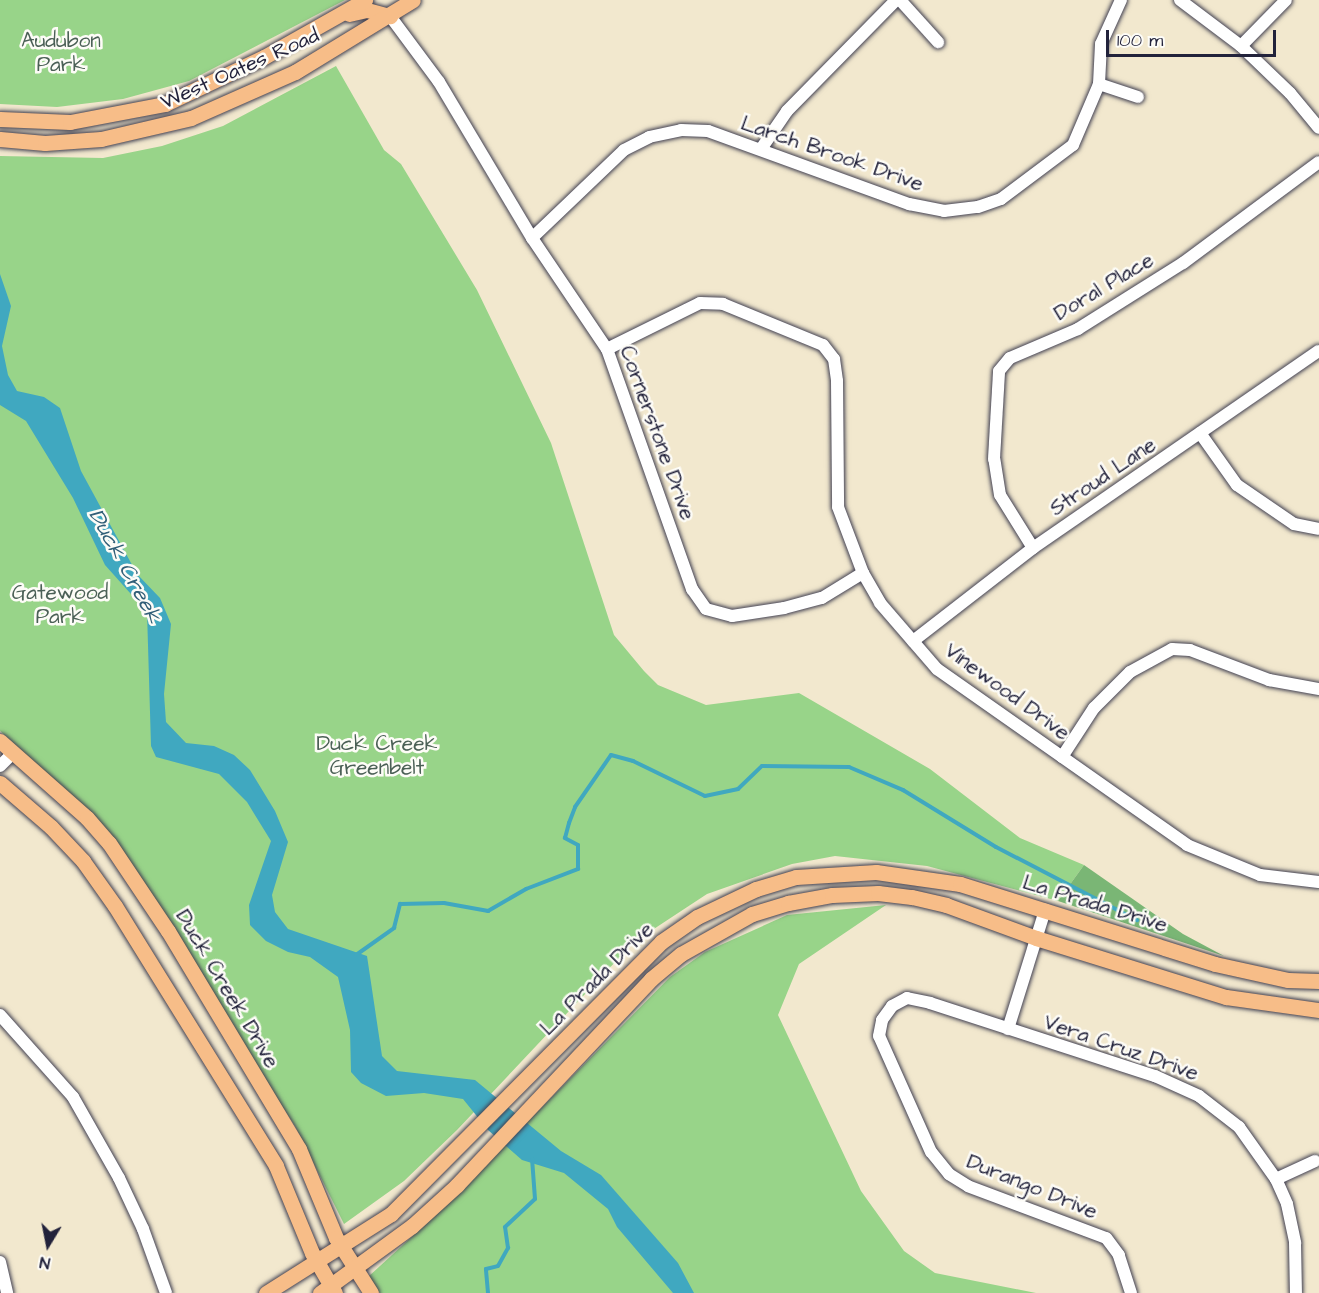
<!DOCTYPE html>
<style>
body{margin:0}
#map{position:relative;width:1319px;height:1293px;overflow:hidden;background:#f2e8ce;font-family:"Architects Daughter",sans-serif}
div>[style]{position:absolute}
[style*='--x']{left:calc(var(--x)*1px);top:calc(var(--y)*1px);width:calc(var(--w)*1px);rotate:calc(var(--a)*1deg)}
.green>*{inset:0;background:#98d489}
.forest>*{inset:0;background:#7ab675}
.water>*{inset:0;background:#40a8c0}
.stream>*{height:4px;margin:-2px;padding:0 2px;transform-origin:2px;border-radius:2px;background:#40a8c0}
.roads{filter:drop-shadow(0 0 2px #414051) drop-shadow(0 0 2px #414051)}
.minor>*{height:12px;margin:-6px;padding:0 6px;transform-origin:6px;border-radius:6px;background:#fff}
.major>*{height:15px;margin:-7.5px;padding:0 7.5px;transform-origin:7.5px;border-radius:7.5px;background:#f7bd88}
span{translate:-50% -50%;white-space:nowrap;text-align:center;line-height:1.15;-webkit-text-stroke:5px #fdfcf7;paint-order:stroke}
.park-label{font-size:21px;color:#4b6056}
.street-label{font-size:21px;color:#22223b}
.water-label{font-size:22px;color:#305e77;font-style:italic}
.north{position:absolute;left:18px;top:1215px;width:60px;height:60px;-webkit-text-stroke:4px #fdfcf7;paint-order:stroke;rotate:190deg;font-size:16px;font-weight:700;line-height:24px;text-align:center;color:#22223b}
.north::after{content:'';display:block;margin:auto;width:21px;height:27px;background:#22223b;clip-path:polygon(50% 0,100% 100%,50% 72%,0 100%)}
.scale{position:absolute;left:1106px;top:30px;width:170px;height:27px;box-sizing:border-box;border:3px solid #22223b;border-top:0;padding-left:8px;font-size:18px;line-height:21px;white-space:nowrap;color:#22223b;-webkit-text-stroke:4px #fdfcf7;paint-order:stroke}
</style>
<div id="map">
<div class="green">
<div style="clip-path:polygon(0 0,345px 0,189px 81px,123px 99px,57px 107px,0 104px)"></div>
<div style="clip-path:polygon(336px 66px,384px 150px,401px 164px,477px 290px,551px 443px,614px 635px,644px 671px,658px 685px,706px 705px,799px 693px,930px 769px,1020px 838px,1084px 865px,1058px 901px,927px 866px,835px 856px,792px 864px,707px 894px,634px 942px,457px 1130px,404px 1181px,344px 1224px,295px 1126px,94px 816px,0 731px,0 156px,103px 158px,162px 146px,223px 126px)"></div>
<div style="clip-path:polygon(886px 905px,799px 964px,778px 1015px,861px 1191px,904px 1251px,935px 1273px,1036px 1293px,380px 1293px,368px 1277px,440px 1211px,670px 977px,705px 952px,787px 915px)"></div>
</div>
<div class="forest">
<div style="clip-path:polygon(1084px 865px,1183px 934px,1224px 956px,1058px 901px)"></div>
</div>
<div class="water">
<div style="clip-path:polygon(0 274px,11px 306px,2px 346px,8px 375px,17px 391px,44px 397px,60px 408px,81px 471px,137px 574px,160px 598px,171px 624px,164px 694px,166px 722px,186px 743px,214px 746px,234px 755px,250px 770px,275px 811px,288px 842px,272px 895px,275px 912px,288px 929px,367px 956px,382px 1056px,397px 1071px,475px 1080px,561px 1151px,601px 1175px,678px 1263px,694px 1293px,673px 1293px,617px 1227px,608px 1209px,564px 1173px,522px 1160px,488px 1130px,463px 1099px,424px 1093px,386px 1096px,361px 1083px,351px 1072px,350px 1030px,338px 977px,310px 957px,288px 952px,266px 941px,250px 925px,249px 905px,271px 841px,247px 802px,219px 774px,156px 757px,151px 746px,147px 612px,105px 565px,73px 498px,26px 421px,0 405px)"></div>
</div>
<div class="stream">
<div style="--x:356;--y:955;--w:47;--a:-35.4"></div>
<div style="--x:394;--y:928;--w:25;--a:-76"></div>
<div style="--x:400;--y:904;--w:44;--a:-1.3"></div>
<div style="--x:444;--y:903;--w:45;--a:10.3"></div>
<div style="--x:488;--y:911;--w:44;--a:-30.1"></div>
<div style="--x:526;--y:889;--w:56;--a:-21"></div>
<div style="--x:578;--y:869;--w:24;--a:-90"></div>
<div style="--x:578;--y:845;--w:15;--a:-152"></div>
<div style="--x:565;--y:838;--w:16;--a:-75"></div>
<div style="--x:569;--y:823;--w:17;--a:-69"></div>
<div style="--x:575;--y:807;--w:63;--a:-55.3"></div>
<div style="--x:611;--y:755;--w:23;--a:15"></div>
<div style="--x:633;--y:761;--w:80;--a:25.9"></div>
<div style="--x:705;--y:796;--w:34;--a:-12"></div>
<div style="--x:738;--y:789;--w:33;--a:-44"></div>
<div style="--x:762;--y:766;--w:87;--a:0.7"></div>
<div style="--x:849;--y:767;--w:59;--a:23.1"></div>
<div style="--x:903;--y:790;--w:109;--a:31.5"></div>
<div style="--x:996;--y:847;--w:159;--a:27.4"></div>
<div style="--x:488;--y:1293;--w:24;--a:-95"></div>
<div style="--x:486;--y:1269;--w:12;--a:-14"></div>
<div style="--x:498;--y:1266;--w:21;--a:-61"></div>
<div style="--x:508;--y:1248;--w:21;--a:-98"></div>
<div style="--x:505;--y:1227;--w:41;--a:-43"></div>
<div style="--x:535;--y:1199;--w:41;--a:-94.2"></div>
</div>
<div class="roads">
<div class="minor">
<div style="--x:900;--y:0;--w:57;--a:47.9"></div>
<div style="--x:1180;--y:0;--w:76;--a:37"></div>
<div style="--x:1241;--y:46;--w:68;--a:43.8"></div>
<div style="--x:1290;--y:93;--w:45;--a:50.4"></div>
<div style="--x:390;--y:16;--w:82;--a:53.4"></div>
<div style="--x:439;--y:82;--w:182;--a:59.2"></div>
<div style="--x:532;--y:238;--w:134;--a:56"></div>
<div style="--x:607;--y:349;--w:255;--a:70.5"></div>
<div style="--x:692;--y:589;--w:24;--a:55"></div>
<div style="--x:706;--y:609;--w:27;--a:15"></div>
<div style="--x:732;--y:616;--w:53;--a:-8.7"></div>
<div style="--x:784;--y:608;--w:39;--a:-15"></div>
<div style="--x:822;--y:598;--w:48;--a:-31.4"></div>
<div style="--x:1241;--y:46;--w:64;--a:-45.6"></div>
<div style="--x:1099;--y:84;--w:41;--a:18.4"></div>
<div style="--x:761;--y:149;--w:46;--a:-55.6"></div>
<div style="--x:787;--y:111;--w:156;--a:-45.5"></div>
<div style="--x:532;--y:238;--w:127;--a:-43.7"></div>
<div style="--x:624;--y:150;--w:28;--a:-27"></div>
<div style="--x:649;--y:137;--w:33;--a:-12"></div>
<div style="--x:681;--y:130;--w:27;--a:2"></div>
<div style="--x:708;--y:131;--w:214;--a:20"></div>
<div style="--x:909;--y:204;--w:36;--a:11"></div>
<div style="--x:944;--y:211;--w:34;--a:-7"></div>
<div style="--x:978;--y:207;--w:24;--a:-19"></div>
<div style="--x:1001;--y:199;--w:90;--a:-36.9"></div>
<div style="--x:1073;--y:145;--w:66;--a:-66.9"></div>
<div style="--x:1099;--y:84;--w:40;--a:-87.1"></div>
<div style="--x:1101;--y:44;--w:48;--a:-65.6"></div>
<div style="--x:607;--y:349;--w:104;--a:-26.3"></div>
<div style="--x:700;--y:303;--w:23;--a:2"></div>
<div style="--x:723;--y:304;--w:108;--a:22.3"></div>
<div style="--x:823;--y:345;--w:18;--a:52"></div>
<div style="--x:834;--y:359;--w:22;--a:82"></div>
<div style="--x:837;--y:381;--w:126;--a:89.5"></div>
<div style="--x:838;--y:507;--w:71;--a:69.3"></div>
<div style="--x:863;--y:573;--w:34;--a:60"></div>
<div style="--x:880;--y:603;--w:87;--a:49.2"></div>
<div style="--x:937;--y:669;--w:306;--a:35.1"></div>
<div style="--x:1187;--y:845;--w:79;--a:22.3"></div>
<div style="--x:1260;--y:875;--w:59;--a:6.8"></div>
<div style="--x:1200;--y:433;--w:64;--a:54.6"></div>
<div style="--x:1237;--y:485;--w:69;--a:34.4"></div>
<div style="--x:1294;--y:524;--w:25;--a:11"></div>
<div style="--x:1033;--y:548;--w:62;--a:-121.9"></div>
<div style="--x:1000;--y:495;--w:36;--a:-99"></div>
<div style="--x:994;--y:459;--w:88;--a:-86.7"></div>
<div style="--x:999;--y:371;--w:17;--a:-50"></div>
<div style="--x:1010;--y:358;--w:74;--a:-23.1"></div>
<div style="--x:1078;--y:329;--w:124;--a:-32.2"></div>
<div style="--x:1183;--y:263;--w:169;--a:-36.6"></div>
<div style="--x:913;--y:641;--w:152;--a:-37.8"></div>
<div style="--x:1033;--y:548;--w:347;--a:-34.6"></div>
<div style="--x:1062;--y:757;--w:59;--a:-56.9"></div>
<div style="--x:1094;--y:708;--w:51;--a:-45"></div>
<div style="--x:1130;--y:672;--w:48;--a:-28.7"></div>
<div style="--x:1172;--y:649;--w:18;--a:3"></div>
<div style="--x:1190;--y:650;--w:85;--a:20.8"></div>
<div style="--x:1269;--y:680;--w:51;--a:10.2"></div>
<div style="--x:0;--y:766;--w:18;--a:-45"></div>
<div style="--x:0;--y:1015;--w:110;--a:48.3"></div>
<div style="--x:73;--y:1097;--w:93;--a:60.4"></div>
<div style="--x:119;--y:1178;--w:56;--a:64.8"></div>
<div style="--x:143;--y:1229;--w:68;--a:70.2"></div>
<div style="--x:1008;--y:1029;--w:125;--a:-72.7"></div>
<div style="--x:1276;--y:1179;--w:43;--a:-24.8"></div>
<div style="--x:0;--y:1262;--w:32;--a:77"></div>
<div style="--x:1131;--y:1293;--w:40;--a:-108"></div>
<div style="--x:1119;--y:1255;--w:21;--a:-127"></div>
<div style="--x:1106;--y:1238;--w:147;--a:-159.4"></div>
<div style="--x:968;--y:1186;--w:22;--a:-148"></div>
<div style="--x:949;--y:1174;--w:28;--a:-129"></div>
<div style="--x:931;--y:1152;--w:127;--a:-114.1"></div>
<div style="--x:879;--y:1036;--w:16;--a:-79"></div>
<div style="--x:882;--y:1020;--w:17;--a:-54"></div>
<div style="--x:892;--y:1006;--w:17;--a:-28"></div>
<div style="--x:907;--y:998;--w:24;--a:12"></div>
<div style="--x:930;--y:1003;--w:237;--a:18"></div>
<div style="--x:1155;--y:1076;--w:48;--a:24.4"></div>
<div style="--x:1199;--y:1096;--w:51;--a:37.8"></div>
<div style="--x:1239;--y:1127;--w:64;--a:54.6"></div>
<div style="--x:1276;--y:1179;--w:27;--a:66"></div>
<div style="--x:1287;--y:1204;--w:40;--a:78"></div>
<div style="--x:1295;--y:1243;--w:50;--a:88.9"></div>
</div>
<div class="major">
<div style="--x:349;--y:14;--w:18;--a:-13"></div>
<div style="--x:367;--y:10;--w:24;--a:15"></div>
<div style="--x:0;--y:119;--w:70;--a:2.5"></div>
<div style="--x:70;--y:122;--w:97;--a:-10.7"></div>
<div style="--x:165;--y:104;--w:110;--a:-25.4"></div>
<div style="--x:264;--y:57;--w:116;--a:-29.4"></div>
<div style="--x:0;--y:139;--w:45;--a:5.1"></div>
<div style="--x:45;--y:143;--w:56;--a:-4.1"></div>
<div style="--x:101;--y:139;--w:92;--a:-13.1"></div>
<div style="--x:191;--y:118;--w:114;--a:-23.9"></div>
<div style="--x:295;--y:72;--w:138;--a:-31.4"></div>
<div style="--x:0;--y:741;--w:116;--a:41.5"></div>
<div style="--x:87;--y:818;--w:33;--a:49"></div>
<div style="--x:109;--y:843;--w:106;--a:56.2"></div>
<div style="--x:168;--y:931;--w:254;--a:59"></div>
<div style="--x:299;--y:1149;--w:96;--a:67.4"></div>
<div style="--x:336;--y:1238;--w:65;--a:57.5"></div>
<div style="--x:0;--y:783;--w:67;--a:40.8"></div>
<div style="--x:51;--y:827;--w:47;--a:46.7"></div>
<div style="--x:83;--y:861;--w:55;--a:54.6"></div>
<div style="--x:115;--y:906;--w:306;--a:58.2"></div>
<div style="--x:276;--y:1166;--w:94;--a:67.5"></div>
<div style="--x:312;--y:1253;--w:46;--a:60.1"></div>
<div style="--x:266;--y:1293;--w:148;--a:-32.3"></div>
<div style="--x:391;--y:1214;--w:383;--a:-45.2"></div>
<div style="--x:661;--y:942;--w:44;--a:-34.8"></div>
<div style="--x:697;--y:917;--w:65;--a:-25.4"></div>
<div style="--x:756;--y:889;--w:42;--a:-16.7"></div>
<div style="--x:796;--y:877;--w:80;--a:-3.6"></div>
<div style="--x:876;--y:872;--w:85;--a:8.1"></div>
<div style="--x:960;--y:884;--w:267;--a:17.4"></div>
<div style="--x:1215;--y:964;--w:75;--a:12.4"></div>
<div style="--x:1288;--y:980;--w:31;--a:2"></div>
<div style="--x:320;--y:1293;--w:114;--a:-36.1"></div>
<div style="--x:412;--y:1226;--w:61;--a:-42.3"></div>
<div style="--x:457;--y:1185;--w:283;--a:-46.7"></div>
<div style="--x:651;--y:979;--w:39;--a:-40"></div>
<div style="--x:681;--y:954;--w:81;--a:-29.4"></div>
<div style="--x:752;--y:914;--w:38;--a:-17"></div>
<div style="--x:788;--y:903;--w:45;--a:-10.3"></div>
<div style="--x:832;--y:895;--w:46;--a:-2.5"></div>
<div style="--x:878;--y:893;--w:34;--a:7"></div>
<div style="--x:912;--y:897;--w:35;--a:13"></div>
<div style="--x:946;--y:905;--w:96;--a:20.1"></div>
<div style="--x:1036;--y:938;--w:199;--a:17.3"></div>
<div style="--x:1226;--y:997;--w:94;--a:8"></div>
</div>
</div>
<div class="park-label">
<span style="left:61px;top:53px">Audubon<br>Park</span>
<span style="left:60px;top:605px">Gatewood<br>Park</span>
<span style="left:377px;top:756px">Duck Creek<br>Greenbelt</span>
</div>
<div class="street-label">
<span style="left:240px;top:69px;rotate:-24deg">West Oates Road</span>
<span style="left:832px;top:154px;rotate:19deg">Larch Brook Drive</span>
<span style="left:1104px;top:287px;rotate:-31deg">Doral Place</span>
<span style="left:657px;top:433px;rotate:70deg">Cornerstone Drive</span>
<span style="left:1103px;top:477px;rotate:-34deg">Stroud Lane</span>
<span style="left:1007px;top:692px;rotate:36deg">Vinewood Drive</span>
<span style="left:1095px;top:904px;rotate:17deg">La Prada Drive</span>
<span style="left:597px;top:979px;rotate:-45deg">La Prada Drive</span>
<span style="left:227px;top:989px;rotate:59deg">Duck Creek Drive</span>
<span style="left:1121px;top:1048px;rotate:19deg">Vera Cruz Drive</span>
<span style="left:1032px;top:1187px;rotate:22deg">Durango Drive</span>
</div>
<div class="water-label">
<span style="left:125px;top:566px;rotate:61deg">Duck Creek</span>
</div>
<div class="north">N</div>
<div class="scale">100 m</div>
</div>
